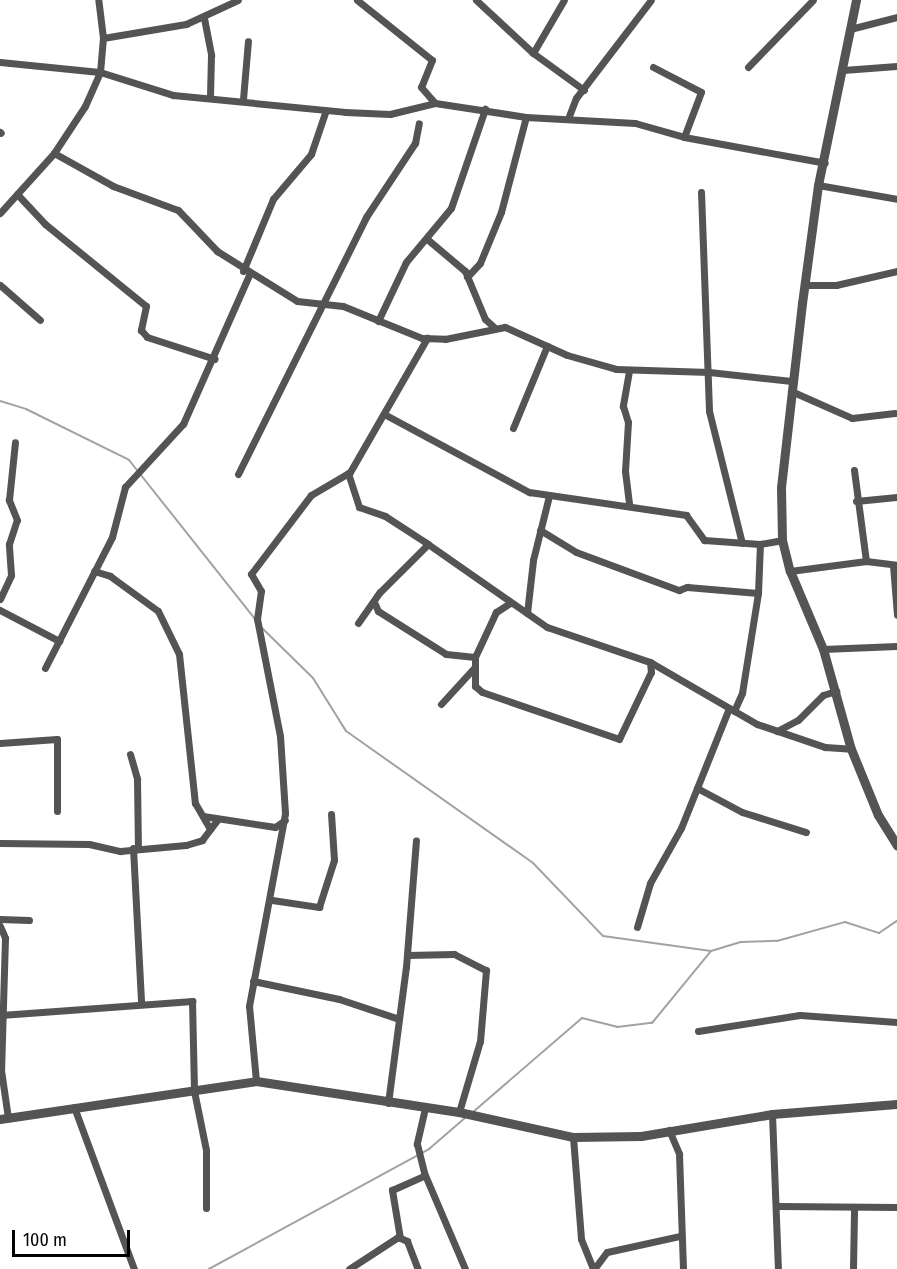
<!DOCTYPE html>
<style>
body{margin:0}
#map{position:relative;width:897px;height:1269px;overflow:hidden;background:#fff;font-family:"Fira Sans Condensed",sans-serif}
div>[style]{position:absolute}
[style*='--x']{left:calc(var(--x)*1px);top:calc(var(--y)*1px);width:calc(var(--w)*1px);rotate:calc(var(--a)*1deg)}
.stream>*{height:2px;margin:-1px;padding:0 1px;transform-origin:1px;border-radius:1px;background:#a2a2a2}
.minor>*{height:7px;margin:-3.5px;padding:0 3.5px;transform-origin:3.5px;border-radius:3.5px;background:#545454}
.tertiary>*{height:9px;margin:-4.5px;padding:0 4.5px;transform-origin:4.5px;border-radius:4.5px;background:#545454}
span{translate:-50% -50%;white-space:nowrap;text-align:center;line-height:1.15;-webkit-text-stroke:6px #fff;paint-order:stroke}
.scale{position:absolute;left:12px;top:1230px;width:118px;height:27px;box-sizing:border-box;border:3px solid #000;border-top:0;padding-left:8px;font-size:18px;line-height:21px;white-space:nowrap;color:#000;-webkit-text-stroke:4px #fff;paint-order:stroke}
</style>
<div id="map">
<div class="stream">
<div style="--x:0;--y:401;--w:27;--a:17"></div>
<div style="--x:26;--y:409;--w:115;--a:26.3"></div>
<div style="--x:129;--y:460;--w:203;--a:51.6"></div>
<div style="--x:262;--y:628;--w:71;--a:44.4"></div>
<div style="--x:313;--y:678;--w:62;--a:58.1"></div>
<div style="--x:346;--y:731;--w:229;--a:35.2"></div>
<div style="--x:533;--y:863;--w:101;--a:46.2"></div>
<div style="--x:603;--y:936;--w:109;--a:7.9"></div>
<div style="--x:711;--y:951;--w:31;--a:-17"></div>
<div style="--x:741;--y:942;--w:36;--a:-2"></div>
<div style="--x:777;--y:941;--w:71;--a:-15.6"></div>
<div style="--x:845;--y:922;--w:36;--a:18"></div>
<div style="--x:879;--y:933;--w:22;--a:-34"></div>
<div style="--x:473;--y:1112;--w:144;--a:-40.8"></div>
<div style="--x:582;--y:1018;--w:36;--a:14"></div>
<div style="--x:617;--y:1027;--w:35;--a:-7"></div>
<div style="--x:652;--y:1023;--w:93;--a:-50.7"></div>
<div style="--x:209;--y:1269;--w:251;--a:-28.6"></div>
<div style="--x:429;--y:1149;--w:49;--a:-40.9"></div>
</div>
<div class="minor">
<div style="--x:357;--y:0;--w:96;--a:38.7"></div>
<div style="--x:432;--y:60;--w:29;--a:112"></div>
<div style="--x:421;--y:87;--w:21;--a:49"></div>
<div style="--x:476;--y:0;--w:78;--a:42.9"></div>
<div style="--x:533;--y:53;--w:63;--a:36"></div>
<div style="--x:204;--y:18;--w:38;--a:79"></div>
<div style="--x:211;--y:55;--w:42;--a:91.4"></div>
<div style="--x:850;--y:29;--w:49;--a:-14.3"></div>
<div style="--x:103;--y:38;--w:84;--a:-9.6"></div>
<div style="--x:186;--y:24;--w:57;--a:-24.8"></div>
<div style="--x:533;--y:53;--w:61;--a:-59.7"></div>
<div style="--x:0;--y:62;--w:100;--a:5.7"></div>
<div style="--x:100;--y:72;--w:77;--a:17.5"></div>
<div style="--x:173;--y:95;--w:173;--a:5.6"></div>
<div style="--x:345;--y:112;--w:45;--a:2.5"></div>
<div style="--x:390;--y:114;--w:46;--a:-13.7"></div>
<div style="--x:435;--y:103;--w:92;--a:8.7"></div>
<div style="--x:526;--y:117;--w:109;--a:3.2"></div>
<div style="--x:635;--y:123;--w:51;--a:15.9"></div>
<div style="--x:684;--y:137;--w:143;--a:10.4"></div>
<div style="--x:653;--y:67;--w:54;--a:27.5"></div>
<div style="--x:701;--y:92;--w:48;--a:110.7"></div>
<div style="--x:748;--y:67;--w:93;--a:-45.9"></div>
<div style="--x:843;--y:70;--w:54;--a:-4.2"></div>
<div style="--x:243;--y:99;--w:58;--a:-85.1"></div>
<div style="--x:569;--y:116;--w:19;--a:-69"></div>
<div style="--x:576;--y:98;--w:123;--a:-52.6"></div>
<div style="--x:0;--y:132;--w:1;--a:45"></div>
<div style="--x:54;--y:153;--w:68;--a:29.2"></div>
<div style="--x:113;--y:186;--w:69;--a:20.3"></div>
<div style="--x:178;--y:210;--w:57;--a:46.4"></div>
<div style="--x:217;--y:251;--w:94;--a:32"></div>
<div style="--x:297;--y:301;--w:46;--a:6.2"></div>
<div style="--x:343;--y:306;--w:85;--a:22.1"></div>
<div style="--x:422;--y:338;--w:23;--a:2"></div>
<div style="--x:445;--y:339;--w:61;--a:-11.3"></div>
<div style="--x:505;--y:327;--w:68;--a:24.3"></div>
<div style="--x:567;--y:355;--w:51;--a:15.9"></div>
<div style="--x:616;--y:369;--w:93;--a:1.8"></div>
<div style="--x:709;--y:372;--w:83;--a:6.2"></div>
<div style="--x:818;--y:185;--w:80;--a:10"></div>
<div style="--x:701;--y:192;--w:219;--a:87.9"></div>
<div style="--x:709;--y:411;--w:136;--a:76"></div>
<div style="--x:17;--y:194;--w:41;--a:47"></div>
<div style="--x:45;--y:224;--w:130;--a:39.1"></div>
<div style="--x:146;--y:306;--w:25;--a:102"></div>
<div style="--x:141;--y:330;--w:9;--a:49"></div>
<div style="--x:147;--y:337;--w:71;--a:17.9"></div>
<div style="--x:0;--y:213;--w:81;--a:-48"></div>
<div style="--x:54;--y:153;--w:56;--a:-56.6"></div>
<div style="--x:85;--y:106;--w:37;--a:-66"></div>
<div style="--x:100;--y:72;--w:34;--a:-85"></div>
<div style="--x:103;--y:38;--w:38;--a:-97"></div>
<div style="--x:427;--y:239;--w:50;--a:40.1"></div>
<div style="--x:465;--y:271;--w:52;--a:67.4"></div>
<div style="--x:485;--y:319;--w:12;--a:42"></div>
<div style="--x:243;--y:271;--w:78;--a:-67.4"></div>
<div style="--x:273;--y:199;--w:59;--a:-49.8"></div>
<div style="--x:311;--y:154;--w:46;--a:-71.2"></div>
<div style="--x:467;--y:277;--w:19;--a:-47"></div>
<div style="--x:480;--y:263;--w:55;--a:-67.6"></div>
<div style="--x:501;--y:212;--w:98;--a:-75.3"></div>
<div style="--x:0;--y:285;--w:53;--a:41.2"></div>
<div style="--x:805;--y:285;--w:31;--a:0"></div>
<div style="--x:836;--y:285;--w:63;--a:-12.9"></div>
<div style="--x:378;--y:321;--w:65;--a:-64.6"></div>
<div style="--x:406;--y:262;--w:70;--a:-50.2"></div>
<div style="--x:451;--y:208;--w:105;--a:-71"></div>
<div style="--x:629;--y:371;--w:36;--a:100"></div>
<div style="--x:623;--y:406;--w:17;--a:73"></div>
<div style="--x:628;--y:422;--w:49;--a:93.5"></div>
<div style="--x:625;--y:471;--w:35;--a:83"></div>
<div style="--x:791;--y:391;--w:67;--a:23.9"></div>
<div style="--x:852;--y:418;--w:43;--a:-6.6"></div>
<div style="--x:384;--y:414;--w:165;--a:28.3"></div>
<div style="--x:529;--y:492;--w:159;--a:8.3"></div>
<div style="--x:686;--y:515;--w:31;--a:54"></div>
<div style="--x:704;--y:540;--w:56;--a:4.1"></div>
<div style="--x:760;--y:544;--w:22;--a:-10"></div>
<div style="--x:513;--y:428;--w:89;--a:-67.5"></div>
<div style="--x:854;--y:470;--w:92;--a:82.5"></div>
<div style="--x:348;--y:473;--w:36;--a:72"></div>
<div style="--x:359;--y:507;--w:28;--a:19"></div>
<div style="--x:385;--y:516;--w:48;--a:33"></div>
<div style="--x:425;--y:542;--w:149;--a:34.9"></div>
<div style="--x:547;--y:627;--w:109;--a:18.8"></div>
<div style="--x:650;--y:662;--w:124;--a:30.1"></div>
<div style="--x:757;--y:724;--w:72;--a:18.7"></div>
<div style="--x:825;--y:747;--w:26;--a:4"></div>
<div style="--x:238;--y:474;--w:287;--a:-63.5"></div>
<div style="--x:366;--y:217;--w:89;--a:-56.5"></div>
<div style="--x:415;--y:143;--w:20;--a:-79"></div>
<div style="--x:856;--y:501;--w:41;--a:-5.6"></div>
<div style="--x:540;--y:530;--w:42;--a:31.4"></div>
<div style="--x:576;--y:552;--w:110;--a:20.3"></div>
<div style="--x:679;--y:590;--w:9;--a:-21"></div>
<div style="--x:687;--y:587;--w:71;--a:4.8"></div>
<div style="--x:893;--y:565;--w:50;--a:85.4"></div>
<div style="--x:94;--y:571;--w:17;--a:17"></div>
<div style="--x:110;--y:576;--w:59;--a:36.1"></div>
<div style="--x:158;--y:611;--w:48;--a:64"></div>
<div style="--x:179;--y:654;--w:150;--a:83.9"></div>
<div style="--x:195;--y:803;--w:30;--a:60"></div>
<div style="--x:790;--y:571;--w:77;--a:-7.5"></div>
<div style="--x:866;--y:561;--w:31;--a:7"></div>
<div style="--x:0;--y:599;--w:26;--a:-65"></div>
<div style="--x:11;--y:575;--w:31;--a:-94"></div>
<div style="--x:9;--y:544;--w:25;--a:-72"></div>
<div style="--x:17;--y:520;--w:22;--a:-112"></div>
<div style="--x:9;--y:500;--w:58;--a:-84.1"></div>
<div style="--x:374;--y:602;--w:10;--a:66"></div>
<div style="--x:378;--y:611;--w:80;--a:32.3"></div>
<div style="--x:446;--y:654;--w:29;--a:6"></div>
<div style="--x:510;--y:603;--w:17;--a:147"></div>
<div style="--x:496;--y:612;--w:50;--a:115"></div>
<div style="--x:475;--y:657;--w:29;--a:90"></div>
<div style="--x:475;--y:686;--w:9;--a:41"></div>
<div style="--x:482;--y:692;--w:145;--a:18.9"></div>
<div style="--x:619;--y:739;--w:74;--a:-64.5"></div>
<div style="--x:651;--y:672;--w:10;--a:-96"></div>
<div style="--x:0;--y:610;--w:67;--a:27.7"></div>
<div style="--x:527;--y:613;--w:53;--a:-83.5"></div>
<div style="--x:533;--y:560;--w:66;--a:-76"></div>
<div style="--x:358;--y:623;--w:38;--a:-55"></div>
<div style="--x:380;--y:592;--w:68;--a:-45"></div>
<div style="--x:823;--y:649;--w:74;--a:-2.3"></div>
<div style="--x:45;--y:668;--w:147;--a:-62.9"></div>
<div style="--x:112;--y:537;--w:52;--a:-75.4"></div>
<div style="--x:125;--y:487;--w:86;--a:-47.4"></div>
<div style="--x:183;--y:424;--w:163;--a:-66.1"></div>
<div style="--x:441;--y:704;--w:49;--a:-47.5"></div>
<div style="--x:734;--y:711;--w:20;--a:-66"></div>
<div style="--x:742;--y:693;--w:101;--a:-80.9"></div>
<div style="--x:758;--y:593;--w:49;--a:-87.7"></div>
<div style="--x:777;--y:731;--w:24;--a:-28"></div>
<div style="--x:798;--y:720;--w:35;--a:-45"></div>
<div style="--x:823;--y:695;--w:14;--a:-17"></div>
<div style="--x:0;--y:743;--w:57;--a:-4"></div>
<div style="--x:57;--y:739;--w:72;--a:90"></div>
<div style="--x:130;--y:754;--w:26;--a:74"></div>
<div style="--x:137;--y:779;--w:68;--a:89.2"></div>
<div style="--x:697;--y:788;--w:51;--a:28.1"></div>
<div style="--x:742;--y:812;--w:67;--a:17.4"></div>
<div style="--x:203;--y:816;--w:73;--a:8.7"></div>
<div style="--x:275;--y:827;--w:12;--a:-35"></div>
<div style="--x:0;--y:843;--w:89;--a:0.6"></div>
<div style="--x:89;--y:844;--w:32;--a:13"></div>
<div style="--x:120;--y:851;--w:66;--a:-5.2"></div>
<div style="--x:186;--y:845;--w:17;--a:-17"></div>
<div style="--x:202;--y:840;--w:25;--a:-53"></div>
<div style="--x:133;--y:848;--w:155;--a:87"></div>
<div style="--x:272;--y:900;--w:48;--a:8.5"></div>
<div style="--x:319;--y:907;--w:49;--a:-72.3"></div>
<div style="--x:334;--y:860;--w:46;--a:-93.7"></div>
<div style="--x:0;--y:919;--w:29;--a:2"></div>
<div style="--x:0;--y:926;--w:13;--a:67"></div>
<div style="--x:5;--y:938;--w:132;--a:91.7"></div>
<div style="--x:1;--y:1070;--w:49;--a:81.7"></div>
<div style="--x:637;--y:927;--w:46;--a:-73.5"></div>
<div style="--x:650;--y:883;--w:63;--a:-60.6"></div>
<div style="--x:681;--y:828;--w:129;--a:-68.2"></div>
<div style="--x:407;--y:955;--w:47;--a:-1.2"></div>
<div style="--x:454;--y:954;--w:36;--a:27"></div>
<div style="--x:486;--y:970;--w:71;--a:94.8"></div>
<div style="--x:480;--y:1041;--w:74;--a:106.5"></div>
<div style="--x:253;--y:981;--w:88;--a:11.8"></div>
<div style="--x:339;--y:999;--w:63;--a:18.4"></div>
<div style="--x:1;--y:1015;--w:192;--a:-4.2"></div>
<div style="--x:192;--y:1001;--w:90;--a:88.7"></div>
<div style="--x:194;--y:1091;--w:60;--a:78.5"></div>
<div style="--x:206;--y:1150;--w:58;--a:90"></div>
<div style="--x:698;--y:1031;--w:103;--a:-8.9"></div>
<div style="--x:800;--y:1015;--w:97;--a:4.1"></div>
<div style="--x:256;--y:1081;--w:75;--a:-95.3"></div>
<div style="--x:249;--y:1006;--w:196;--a:-79.4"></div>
<div style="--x:285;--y:813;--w:77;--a:-93.7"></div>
<div style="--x:280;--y:736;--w:119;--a:-101.1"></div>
<div style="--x:257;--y:619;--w:28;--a:-82"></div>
<div style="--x:261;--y:591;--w:20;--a:-120"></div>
<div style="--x:251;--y:574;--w:99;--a:-52.8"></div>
<div style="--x:311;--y:495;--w:45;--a:-30.5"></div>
<div style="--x:350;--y:472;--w:155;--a:-60.1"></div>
<div style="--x:388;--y:1103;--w:137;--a:-82.5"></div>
<div style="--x:406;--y:967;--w:127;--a:-85.5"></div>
<div style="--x:74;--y:1107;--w:173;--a:69.7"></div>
<div style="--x:425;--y:1108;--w:37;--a:103"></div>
<div style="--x:417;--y:1144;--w:32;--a:76"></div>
<div style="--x:425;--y:1175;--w:102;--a:66.9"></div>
<div style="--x:772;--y:1114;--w:155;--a:87.8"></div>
<div style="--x:669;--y:1130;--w:26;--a:67"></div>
<div style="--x:679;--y:1154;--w:115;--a:88"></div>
<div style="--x:573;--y:1137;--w:102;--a:85.5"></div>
<div style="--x:581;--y:1239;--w:32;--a:68"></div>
<div style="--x:777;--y:1206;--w:120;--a:0.5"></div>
<div style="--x:400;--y:1238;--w:49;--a:-99.5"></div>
<div style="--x:392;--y:1190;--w:36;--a:-24"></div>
<div style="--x:349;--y:1269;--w:59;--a:-33.1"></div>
<div style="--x:398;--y:1237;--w:10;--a:24"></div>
<div style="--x:407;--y:1241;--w:30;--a:69"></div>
<div style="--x:594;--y:1269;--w:21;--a:-53"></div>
<div style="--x:607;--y:1252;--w:75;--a:-12.4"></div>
<div style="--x:853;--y:1269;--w:59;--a:-89"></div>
</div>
<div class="tertiary">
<div style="--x:856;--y:0;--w:189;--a:101.6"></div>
<div style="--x:818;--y:185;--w:119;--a:97.7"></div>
<div style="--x:802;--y:303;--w:186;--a:96.5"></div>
<div style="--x:781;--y:488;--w:52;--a:88.9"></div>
<div style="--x:782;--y:540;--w:32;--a:76"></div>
<div style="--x:790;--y:571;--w:85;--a:67.1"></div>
<div style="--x:823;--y:649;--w:104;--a:74.4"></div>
<div style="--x:851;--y:749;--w:71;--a:67.8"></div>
<div style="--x:878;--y:815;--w:36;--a:58"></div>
<div style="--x:0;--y:1119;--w:259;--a:-8.4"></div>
<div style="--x:256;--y:1081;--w:205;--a:8.7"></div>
<div style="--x:459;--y:1112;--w:117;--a:12.4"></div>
<div style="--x:573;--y:1137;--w:68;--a:-0.8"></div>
<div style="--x:641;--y:1136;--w:133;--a:-9.5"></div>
<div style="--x:772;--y:1114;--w:125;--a:-4.6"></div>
</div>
<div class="scale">100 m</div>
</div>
